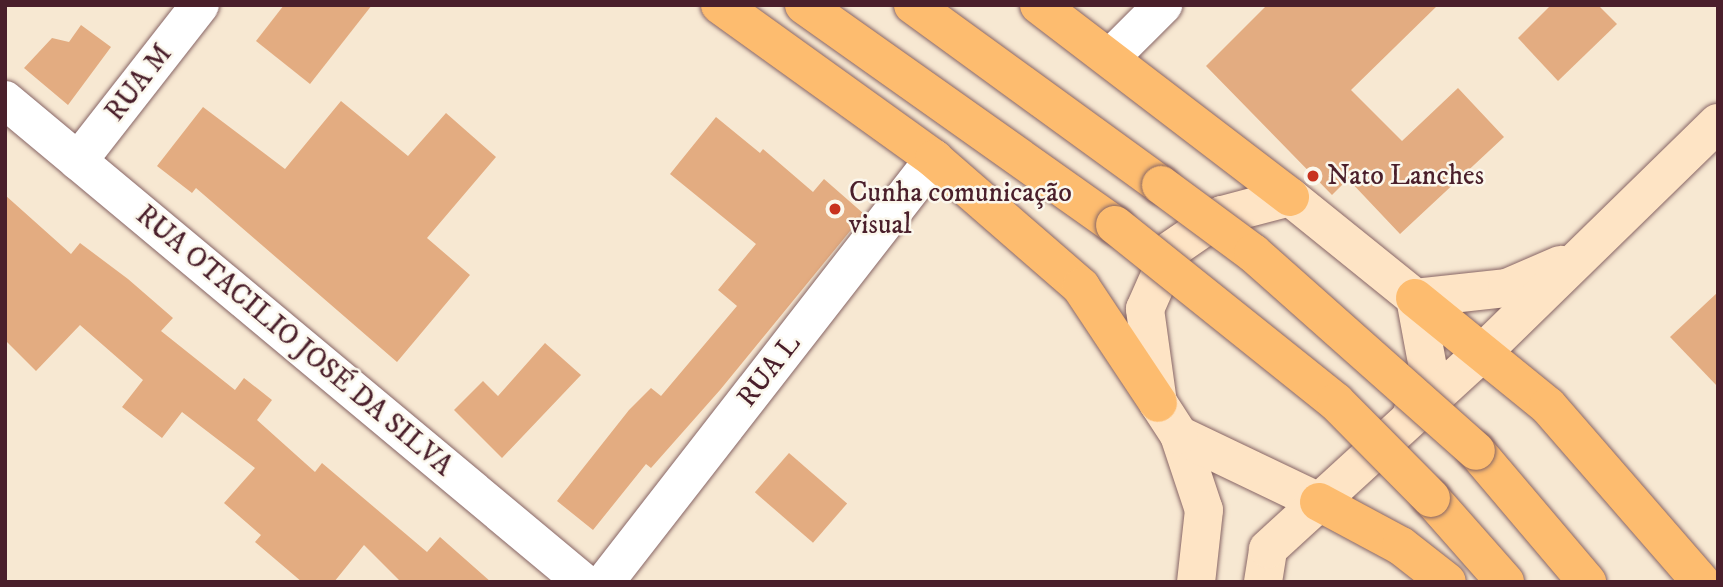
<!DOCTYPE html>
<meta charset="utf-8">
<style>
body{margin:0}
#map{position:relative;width:1723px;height:587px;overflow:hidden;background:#f7e8d2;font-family:"IM FELL DW Pica",serif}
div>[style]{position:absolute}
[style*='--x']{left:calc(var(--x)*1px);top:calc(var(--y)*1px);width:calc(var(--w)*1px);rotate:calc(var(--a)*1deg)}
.building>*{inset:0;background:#e3ac81;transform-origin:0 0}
.roads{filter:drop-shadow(0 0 2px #876565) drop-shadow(0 0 2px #876565)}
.street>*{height:38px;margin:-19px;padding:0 19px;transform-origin:19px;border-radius:19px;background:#fff}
.secondary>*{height:38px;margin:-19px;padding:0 19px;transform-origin:19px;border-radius:19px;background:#fee4c5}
.highway>*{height:38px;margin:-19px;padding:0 19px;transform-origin:19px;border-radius:19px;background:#fdbc6f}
.bridges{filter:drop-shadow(0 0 2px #876565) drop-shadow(0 0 2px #876565)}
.highway-bridge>*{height:38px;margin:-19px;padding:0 19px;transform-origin:19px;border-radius:19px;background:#fdbc6f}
.dots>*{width:19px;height:19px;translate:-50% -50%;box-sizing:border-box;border:4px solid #fbf7ec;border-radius:50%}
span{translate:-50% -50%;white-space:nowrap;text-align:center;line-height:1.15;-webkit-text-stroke:5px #fbf7ec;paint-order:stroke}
.street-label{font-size:28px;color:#4a1f2b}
.poi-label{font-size:28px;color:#4a1f2b}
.left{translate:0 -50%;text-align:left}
.frame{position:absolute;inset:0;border:7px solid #4a1f2b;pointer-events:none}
</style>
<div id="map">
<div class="building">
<div style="clip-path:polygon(284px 5px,372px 5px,310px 84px,256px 41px)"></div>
<div style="clip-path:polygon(1267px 5px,1438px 5px,1351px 90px,1402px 141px,1458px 88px,1504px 137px,1400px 234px,1348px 179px,1332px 195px,1206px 66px)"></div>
<div style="clip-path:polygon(1551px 5px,1598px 5px,1617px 24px,1558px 81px,1518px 38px)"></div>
<div style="clip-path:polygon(81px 25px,111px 47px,68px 105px,24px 68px,52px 38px,69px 42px)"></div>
<div style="clip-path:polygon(341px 101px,408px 156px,446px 113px,496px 157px,427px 238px,470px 275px,397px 362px,196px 188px,192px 193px,157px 166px,203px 107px,285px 169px)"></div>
<div style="clip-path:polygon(716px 117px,760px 153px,763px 149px,813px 192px,824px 179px,864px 214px,720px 390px,651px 468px,646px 464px,593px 530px,557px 501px,629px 410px,651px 388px,661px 396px,737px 306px,718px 290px,756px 244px,670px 174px)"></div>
<div style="clip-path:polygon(5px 195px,71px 254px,80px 243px,128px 279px,173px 318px,161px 331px,235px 390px,244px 378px,272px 400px,257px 420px,315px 472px,322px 463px,427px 552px,440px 537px,491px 582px,401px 582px,364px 545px,334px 582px,302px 582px,255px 542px,261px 535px,224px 503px,255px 468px,182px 412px,162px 438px,122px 407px,143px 380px,80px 325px,36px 371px,5px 340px)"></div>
<div style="clip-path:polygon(1718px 292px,1718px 387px,1670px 337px)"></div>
<div style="clip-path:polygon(545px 343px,581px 375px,502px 458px,454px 410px,483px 381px,498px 396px)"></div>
<div style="left:789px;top:453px;width:77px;height:52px;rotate:41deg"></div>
</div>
<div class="roads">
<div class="street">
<div style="--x:1111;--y:57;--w:74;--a:-45"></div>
<div style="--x:5;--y:100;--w:753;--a:39.83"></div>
<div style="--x:78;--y:161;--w:198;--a:-52"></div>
<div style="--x:605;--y:582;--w:536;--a:-52.13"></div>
</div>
<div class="secondary">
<div style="--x:1415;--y:298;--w:93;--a:-6.2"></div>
<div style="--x:1507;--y:288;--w:58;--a:-23.5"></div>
<div style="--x:1411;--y:416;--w:51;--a:-70.5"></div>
<div style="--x:1428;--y:368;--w:71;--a:-100.5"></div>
<div style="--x:1179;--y:435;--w:79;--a:71.6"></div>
<div style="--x:1204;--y:510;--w:72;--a:96.3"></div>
<div style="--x:1319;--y:502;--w:155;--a:-154.4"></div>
<div style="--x:1179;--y:435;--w:38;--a:-123"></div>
<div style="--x:1158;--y:403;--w:95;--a:-97.9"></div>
<div style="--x:1145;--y:309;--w:64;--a:-66.2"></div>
<div style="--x:1171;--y:250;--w:62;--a:-34.5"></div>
<div style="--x:1222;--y:215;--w:70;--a:-14.8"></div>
<div style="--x:1290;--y:197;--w:161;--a:38.9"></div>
<div style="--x:1263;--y:582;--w:33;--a:-81"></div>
<div style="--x:1268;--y:549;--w:292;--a:-42.5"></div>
<div style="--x:1483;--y:352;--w:328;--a:-44.3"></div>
</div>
<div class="highway">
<div style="--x:720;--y:5;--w:264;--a:35.7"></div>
<div style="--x:934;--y:159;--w:195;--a:41"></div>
<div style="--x:1081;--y:287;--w:139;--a:56.4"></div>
<div style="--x:804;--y:5;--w:381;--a:35.3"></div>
<div style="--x:913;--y:5;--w:306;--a:36"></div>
<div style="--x:1039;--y:5;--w:316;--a:37.4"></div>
<div style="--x:1415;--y:298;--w:171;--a:39.1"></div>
<div style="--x:1548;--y:406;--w:233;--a:49"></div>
<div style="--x:1476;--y:451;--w:172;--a:49.7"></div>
<div style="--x:1431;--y:498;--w:112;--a:48.6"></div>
<div style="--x:1319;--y:502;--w:93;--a:28.2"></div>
<div style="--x:1401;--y:546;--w:58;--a:38"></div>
</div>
</div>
<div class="bridges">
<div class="highway-bridge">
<div style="--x:1161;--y:185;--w:114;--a:36.5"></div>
<div style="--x:1253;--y:253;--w:298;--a:41.6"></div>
<div style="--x:1115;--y:225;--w:283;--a:38.7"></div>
<div style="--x:1336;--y:402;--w:135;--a:45.3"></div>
</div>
</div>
<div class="dots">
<div style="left:1313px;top:176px;background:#c8321e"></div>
<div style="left:835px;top:209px;background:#c8321e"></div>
</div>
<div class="street-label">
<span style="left:139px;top:83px;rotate:-52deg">RUA M</span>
<span style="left:294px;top:341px;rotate:40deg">RUA OTACILIO JOSÉ DA SILVA</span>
<span style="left:769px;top:371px;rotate:-52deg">RUA L</span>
</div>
<div class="poi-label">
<span class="left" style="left:1327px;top:176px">Nato Lanches</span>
<span class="left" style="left:849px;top:209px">Cunha comunicação<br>visual</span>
</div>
<div class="frame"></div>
</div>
